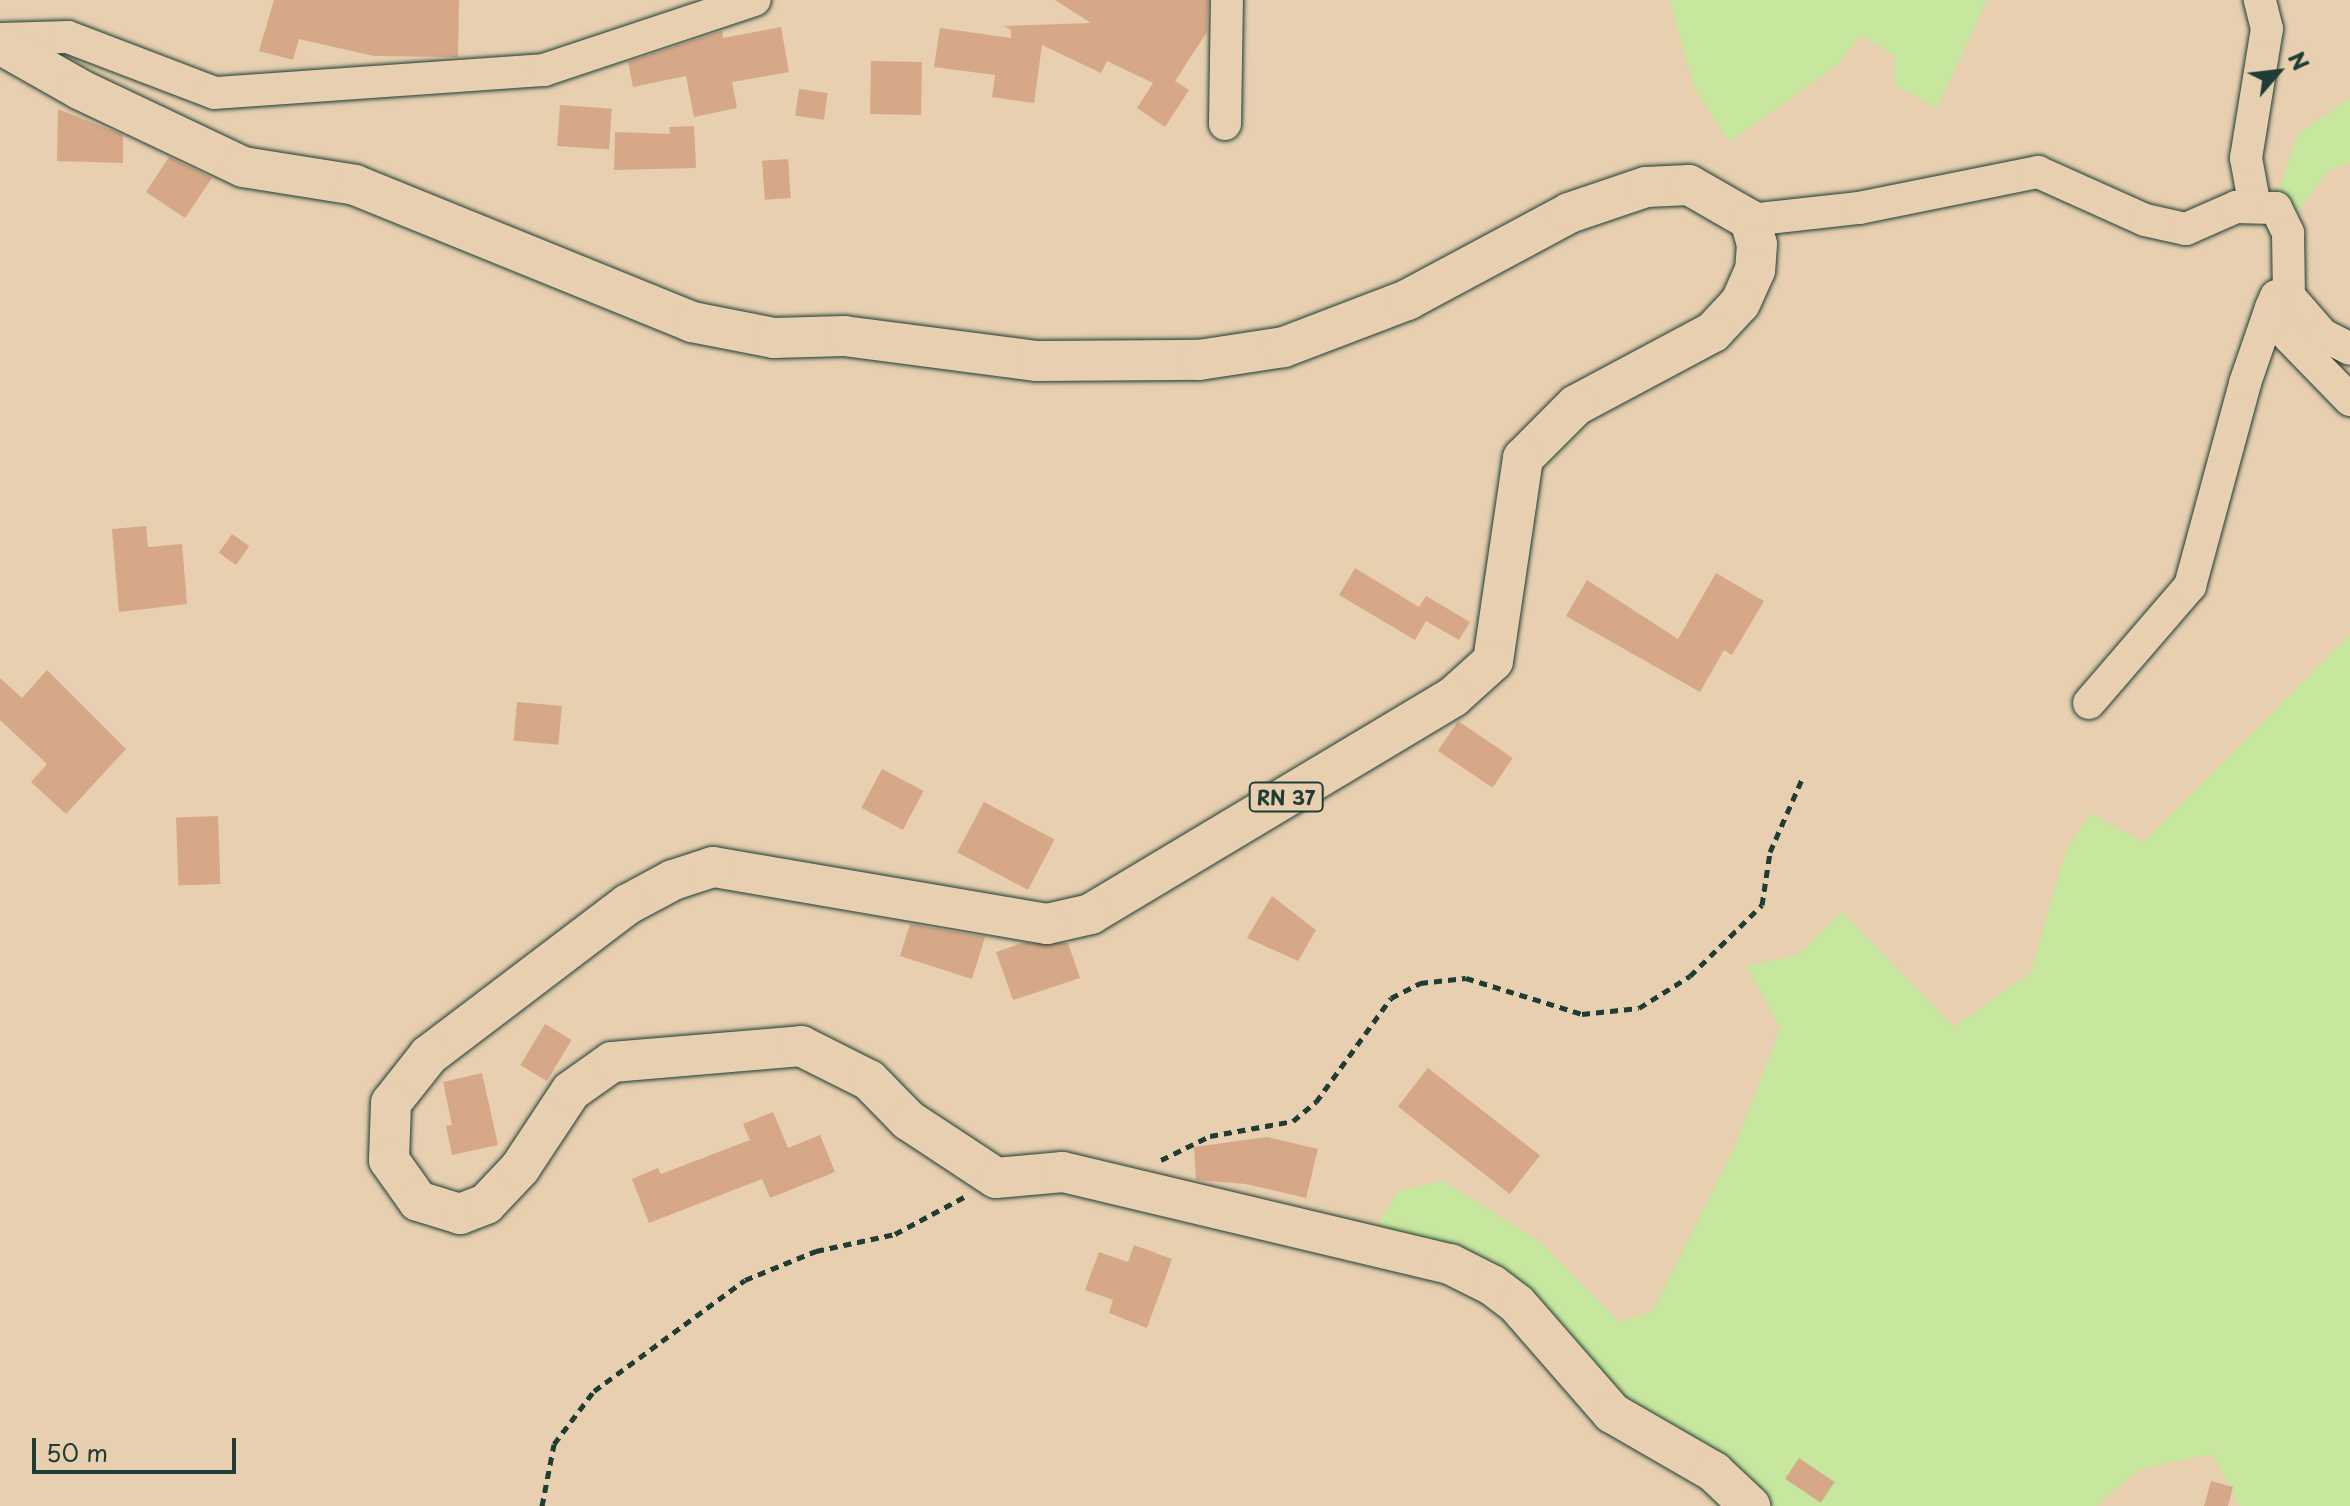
<!DOCTYPE html>
<style>
body{margin:0}
#map{position:relative;width:2350px;height:1506px;overflow:hidden;background:#e7cfaf;font-family:"Playpen Sans",sans-serif}
div>[style]{position:absolute}
[style*='--x']{left:calc(var(--x)*1px);top:calc(var(--y)*1px);width:calc(var(--w)*1px);rotate:calc(var(--a)*1deg)}
.green>*{inset:0;background:#c7e69e}
.building>*{inset:0;background:#d6a888;transform-origin:0 0}
.path>*{height:5px;margin-top:-2.5px;transform-origin:0;background:repeating-linear-gradient(90deg,#1f3d34 0 8px,transparent 0 14px)}
.roads{filter:drop-shadow(0 0 2px #1f3d34) drop-shadow(0 0 2px #1f3d34)}
.minor>*{height:32px;margin:-16px;padding:0 16px;transform-origin:16px;border-radius:16px;background:#e7cfaf}
.major>*{height:40px;margin:-20px;padding:0 20px;transform-origin:20px;border-radius:20px;background:#e7cfaf}
span{translate:-50% -50%;white-space:nowrap;text-align:center;line-height:1.15;-webkit-text-stroke:7px #e7cfaf;paint-order:stroke}
.shield-label span{padding:2px 6px;background:#e7cfaf;border:2px solid;border-radius:6px;-webkit-text-stroke-width:0}
.shield-label{font-size:20px;color:#1f3d34;font-weight:700}
.north{position:absolute;left:2238px;top:32px;width:80px;height:80px;-webkit-text-stroke:6px #e7cfaf;paint-order:stroke;rotate:62deg;font-size:22px;font-weight:700;line-height:32px;text-align:center;color:#1f3d34}
.north::after{content:'';display:block;margin:auto;width:28px;height:36px;background:#1f3d34;clip-path:polygon(50% 0,100% 100%,50% 72%,0 100%)}
.scale{position:absolute;left:32px;top:1438px;width:204px;height:36px;box-sizing:border-box;border:4px solid #1f3d34;border-top:0;padding-left:10px;font-size:24px;line-height:28px;white-space:nowrap;color:#1f3d34;-webkit-text-stroke:6px #e7cfaf;paint-order:stroke}
</style>
<div id="map">
<div class="green">
<div style="clip-path:polygon(1669px 0,1987px 0,1937px 108px,1894px 85px,1895px 56px,1861px 35px,1836px 66px,1729px 142px,1695px 89px)"></div>
<div style="clip-path:polygon(2350px 98px,2350px 162px,2327px 172px,2298px 212px,2278px 192px,2298px 134px)"></div>
<div style="clip-path:polygon(2350px 634px,2350px 1506px,2240px 1506px,2212px 1454px,2140px 1469px,2096px 1506px,1766px 1506px,1606px 1380px,1493px 1262px,1375px 1230px,1398px 1191px,1443px 1181px,1539px 1241px,1619px 1322px,1653px 1311px,1735px 1146px,1780px 1029px,1747px 966px,1798px 955px,1842px 912px,1954px 1027px,2031px 972px,2065px 853px,2090px 813px,2143px 842px)"></div>
</div>
<div class="building">
<div style="clip-path:polygon(274px 0,459px 0,458px 57px,374px 56px,299px 39px,293px 60px,259px 51px)"></div>
<div style="clip-path:polygon(1055px 0,1208px 0,1207px 32px,1175px 81px,1189px 90px,1165px 127px,1137px 108px,1153px 83px,1107px 61px,1101px 73px,1042px 45px,1034px 103px,992px 97px,995px 75px,934px 67px,940px 28px,1011px 38px,1011px 30px,1004px 26px,1091px 23px)"></div>
<div style="clip-path:polygon(781px 27px,789px 72px,732px 82px,737px 108px,694px 117px,686px 76px,633px 87px,628px 62px,722px 31px,723px 38px)"></div>
<div style="left:871px;top:61px;width:51px;height:53px;rotate:1deg"></div>
<div style="left:799px;top:89px;width:29px;height:27px;rotate:8deg"></div>
<div style="left:560px;top:105px;width:52px;height:41px;rotate:4deg"></div>
<div style="clip-path:polygon(58px 109px,123px 135px,123px 163px,57px 161px)"></div>
<div style="clip-path:polygon(694px 126px,696px 168px,614px 170px,615px 132px,670px 134px,669px 127px)"></div>
<div style="clip-path:polygon(169px 157px,212px 178px,185px 218px,146px 192px)"></div>
<div style="left:788px;top:159px;width:39px;height:26px;rotate:86deg"></div>
<div style="clip-path:polygon(146px 526px,148px 547px,182px 544px,187px 604px,119px 612px,112px 529px)"></div>
<div style="left:232px;top:534px;width:21px;height:23px;rotate:35deg"></div>
<div style="clip-path:polygon(1355px 568px,1419px 607px,1426px 596px,1470px 622px,1459px 640px,1426px 621px,1415px 640px,1339px 595px)"></div>
<div style="clip-path:polygon(1716px 573px,1764px 601px,1732px 655px,1724px 650px,1700px 692px,1566px 616px,1587px 580px,1678px 639px)"></div>
<div style="clip-path:polygon(47px 670px,126px 749px,66px 814px,31px 782px,47px 764px,0 720px,0 678px,22px 698px)"></div>
<div style="left:517px;top:702px;width:45px;height:39px;rotate:5deg"></div>
<div style="left:1458px;top:721px;width:66px;height:36px;rotate:34deg"></div>
<div style="left:882px;top:769px;width:47px;height:44px;rotate:28deg"></div>
<div style="left:984px;top:802px;width:80px;height:57px;rotate:28deg"></div>
<div style="left:218px;top:816px;width:68px;height:42px;rotate:88deg"></div>
<div style="clip-path:polygon(1272px 896px,1316px 930px,1298px 961px,1247px 938px)"></div>
<div style="clip-path:polygon(910px 924px,985px 937px,972px 979px,900px 956px)"></div>
<div style="clip-path:polygon(1022px 943px,1068px 943px,1080px 978px,1013px 1000px,996px 952px)"></div>
<div style="left:545px;top:1024px;width:31px;height:48px;rotate:31deg"></div>
<div style="left:1428px;top:1068px;width:142px;height:49px;rotate:38deg"></div>
<div style="clip-path:polygon(482px 1073px,498px 1145px,452px 1155px,446px 1126px,452px 1125px,443px 1082px)"></div>
<div style="clip-path:polygon(773px 1112px,788px 1148px,820px 1135px,835px 1172px,770px 1198px,762px 1179px,649px 1223px,632px 1179px,658px 1168px,661px 1174px,750px 1140px,743px 1124px)"></div>
<div style="clip-path:polygon(1267px 1137px,1318px 1149px,1306px 1198px,1246px 1184px,1196px 1180px,1194px 1147px)"></div>
<div style="clip-path:polygon(1134px 1245px,1172px 1259px,1147px 1328px,1109px 1313px,1113px 1300px,1085px 1290px,1099px 1252px,1128px 1262px)"></div>
<div style="left:1799px;top:1458px;width:43px;height:25px;rotate:34deg"></div>
<div style="clip-path:polygon(2211px 1481px,2233px 1487px,2228px 1506px,2204px 1506px)"></div>
</div>
<div class="path">
<div style="--x:1161;--y:1160;--w:55;--a:-26.1"></div>
<div style="--x:1210;--y:1136;--w:84;--a:-10.2"></div>
<div style="--x:1293;--y:1121;--w:30;--a:-40"></div>
<div style="--x:1316;--y:1102;--w:128;--a:-54.2"></div>
<div style="--x:1391;--y:998;--w:33;--a:-27"></div>
<div style="--x:1420;--y:983;--w:46;--a:-6.2"></div>
<div style="--x:1466;--y:978;--w:121;--a:17.2"></div>
<div style="--x:1582;--y:1014;--w:57;--a:-6"></div>
<div style="--x:1639;--y:1008;--w:60;--a:-32.1"></div>
<div style="--x:1690;--y:976;--w:101;--a:-44.6"></div>
<div style="--x:1762;--y:905;--w:54;--a:-81.4"></div>
<div style="--x:1770;--y:852;--w:80;--a:-66.3"></div>
<div style="--x:542;--y:1506;--w:63;--a:-79"></div>
<div style="--x:554;--y:1444;--w:66;--a:-53"></div>
<div style="--x:594;--y:1391;--w:187;--a:-36.3"></div>
<div style="--x:745;--y:1280;--w:77;--a:-22.2"></div>
<div style="--x:816;--y:1251;--w:81;--a:-12.1"></div>
<div style="--x:895;--y:1234;--w:81;--a:-28.2"></div>
</div>
<div class="roads">
<div class="minor">
<div style="--x:0;--y:39;--w:68;--a:-1.7"></div>
<div style="--x:68;--y:37;--w:157;--a:20.9"></div>
<div style="--x:215;--y:93;--w:330;--a:-4"></div>
<div style="--x:544;--y:70;--w:222;--a:-18.4"></div>
<div style="--x:1225;--y:124;--w:124;--a:-89.1"></div>
<div style="--x:2255;--y:207;--w:50;--a:-100.4"></div>
<div style="--x:2246;--y:158;--w:131;--a:-80.8"></div>
<div style="--x:2267;--y:29;--w:30;--a:-104"></div>
<div style="--x:1750;--y:220;--w:110;--a:-6.3"></div>
<div style="--x:1859;--y:208;--w:183;--a:-11.4"></div>
<div style="--x:2038;--y:172;--w:117;--a:24.2"></div>
<div style="--x:2145;--y:220;--w:42;--a:12.4"></div>
<div style="--x:2186;--y:229;--w:55;--a:-23.7"></div>
<div style="--x:2236;--y:207;--w:40;--a:1.4"></div>
<div style="--x:2276;--y:208;--w:28;--a:64"></div>
<div style="--x:2288;--y:233;--w:63;--a:89.1"></div>
<div style="--x:2289;--y:296;--w:52;--a:48.9"></div>
<div style="--x:2323;--y:335;--w:30;--a:27"></div>
<div style="--x:2276;--y:296;--w:13;--a:113"></div>
<div style="--x:2271;--y:308;--w:34;--a:58"></div>
<div style="--x:2289;--y:337;--w:88;--a:45.9"></div>
<div style="--x:2089;--y:703;--w:155;--a:-49.2"></div>
<div style="--x:2190;--y:586;--w:210;--a:-74.8"></div>
<div style="--x:2245;--y:383;--w:79;--a:-70.9"></div>
</div>
<div class="major">
<div style="--x:0;--y:44;--w:93;--a:29.6"></div>
<div style="--x:81;--y:90;--w:179;--a:25.4"></div>
<div style="--x:243;--y:167;--w:113;--a:9.1"></div>
<div style="--x:355;--y:185;--w:364;--a:22.1"></div>
<div style="--x:692;--y:322;--w:84;--a:11"></div>
<div style="--x:774;--y:338;--w:70;--a:-1.6"></div>
<div style="--x:844;--y:336;--w:195;--a:7.4"></div>
<div style="--x:1037;--y:361;--w:162;--a:-0.4"></div>
<div style="--x:1199;--y:360;--w:86;--a:-8.7"></div>
<div style="--x:1284;--y:347;--w:132;--a:-20.9"></div>
<div style="--x:1407;--y:300;--w:184;--a:-28.2"></div>
<div style="--x:1569;--y:213;--w:81;--a:-18.7"></div>
<div style="--x:1646;--y:187;--w:43;--a:-2.7"></div>
<div style="--x:1689;--y:185;--w:70;--a:29.8"></div>
<div style="--x:1750;--y:220;--w:25;--a:74"></div>
<div style="--x:1757;--y:244;--w:26;--a:94"></div>
<div style="--x:1755;--y:270;--w:36;--a:114"></div>
<div style="--x:1740;--y:303;--w:40;--a:133"></div>
<div style="--x:1713;--y:332;--w:155;--a:151.9"></div>
<div style="--x:1576;--y:405;--w:75;--a:135"></div>
<div style="--x:1523;--y:458;--w:205;--a:98.4"></div>
<div style="--x:1493;--y:661;--w:54;--a:138"></div>
<div style="--x:1453;--y:697;--w:422;--a:149.1"></div>
<div style="--x:1091;--y:914;--w:45;--a:167.2"></div>
<div style="--x:1047;--y:924;--w:339;--a:-170.3"></div>
<div style="--x:713;--y:867;--w:42;--a:162"></div>
<div style="--x:673;--y:880;--w:51;--a:151.9"></div>
<div style="--x:628;--y:904;--w:250;--a:142.8"></div>
<div style="--x:429;--y:1055;--w:61;--a:128.4"></div>
<div style="--x:391;--y:1103;--w:57;--a:92"></div>
<div style="--x:389;--y:1160;--w:50;--a:54.7"></div>
<div style="--x:418;--y:1201;--w:44;--a:17.2"></div>
<div style="--x:460;--y:1214;--w:28;--a:-21"></div>
<div style="--x:486;--y:1204;--w:50;--a:-46.6"></div>
<div style="--x:520;--y:1168;--w:92;--a:-56.5"></div>
<div style="--x:571;--y:1091;--w:50;--a:-35.3"></div>
<div style="--x:612;--y:1062;--w:190;--a:-4.8"></div>
<div style="--x:801;--y:1046;--w:76;--a:26.6"></div>
<div style="--x:869;--y:1080;--w:56;--a:45.7"></div>
<div style="--x:908;--y:1120;--w:105;--a:33.4"></div>
<div style="--x:996;--y:1178;--w:67;--a:-5.1"></div>
<div style="--x:1063;--y:1172;--w:398;--a:13.4"></div>
<div style="--x:1450;--y:1264;--w:47;--a:26.6"></div>
<div style="--x:1492;--y:1285;--w:31;--a:37"></div>
<div style="--x:1517;--y:1304;--w:145;--a:48.9"></div>
<div style="--x:1612;--y:1413;--w:118;--a:30"></div>
<div style="--x:1714;--y:1472;--w:50;--a:43.4"></div>
</div>
</div>
<div class="shield-label">
<span style="left:1286px;top:797px">RN 37</span>
</div>
<div class="north">N</div>
<div class="scale">50 m</div>
</div>
